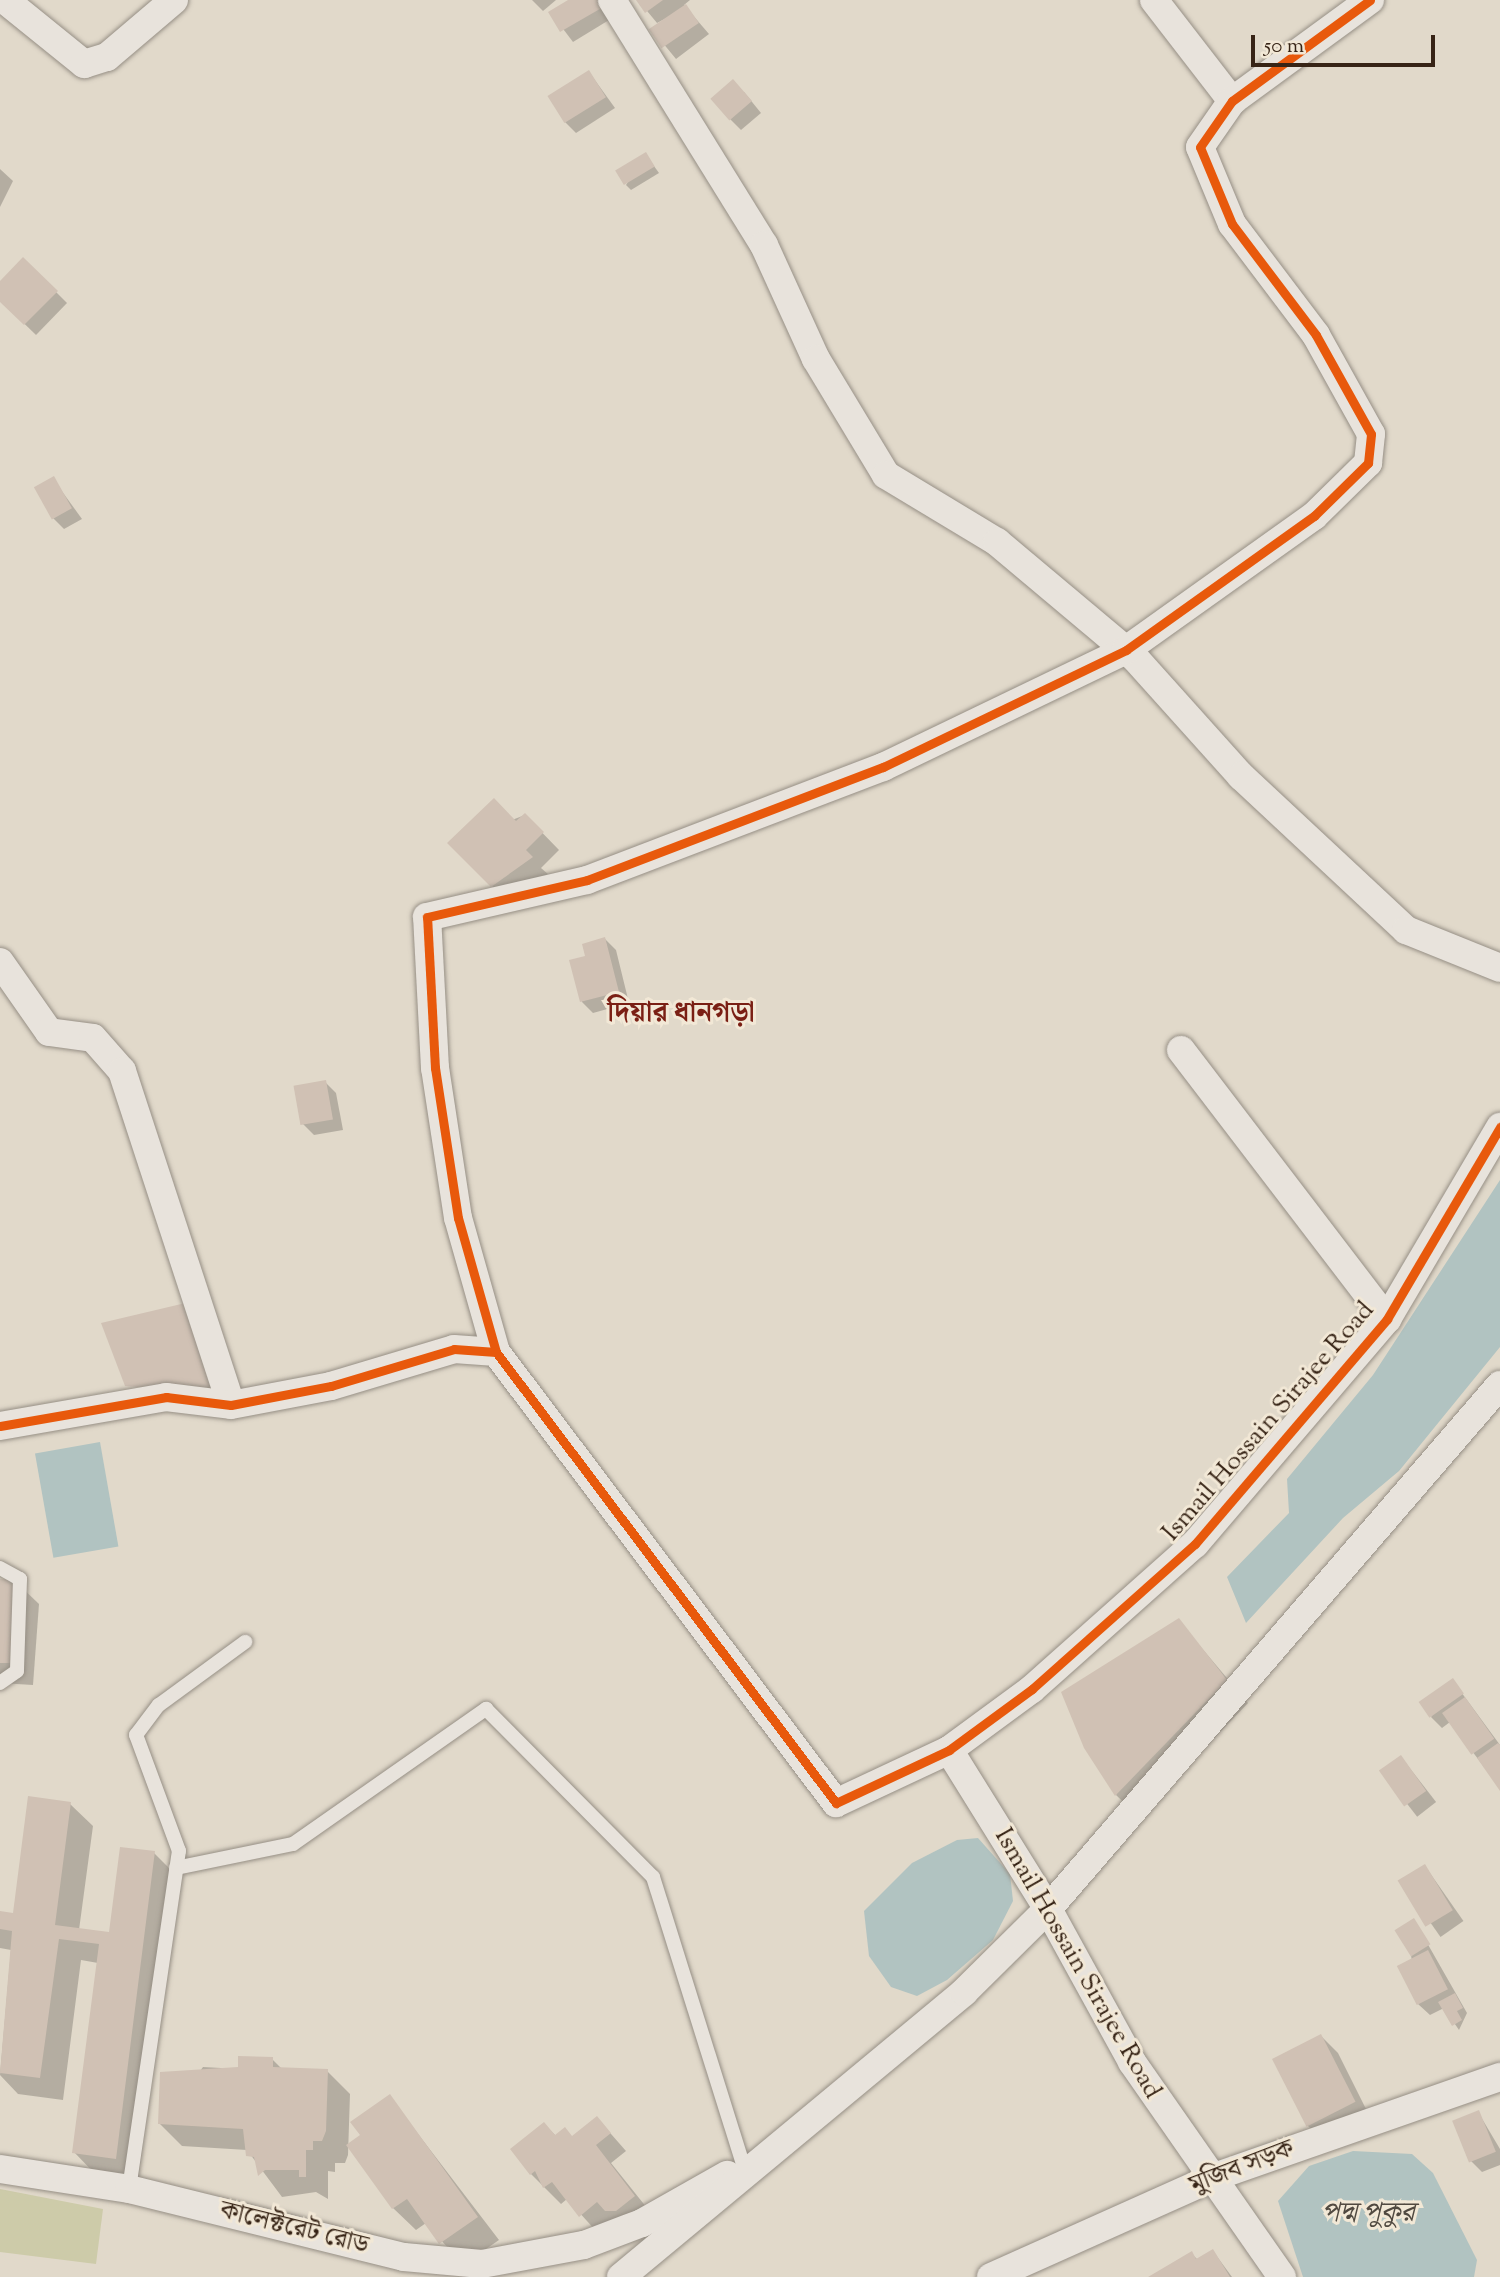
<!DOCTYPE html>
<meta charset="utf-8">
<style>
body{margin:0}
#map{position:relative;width:1500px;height:2277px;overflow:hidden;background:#e1d9ca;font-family:"Sorts Mill Goudy","Noto Serif Bengali",serif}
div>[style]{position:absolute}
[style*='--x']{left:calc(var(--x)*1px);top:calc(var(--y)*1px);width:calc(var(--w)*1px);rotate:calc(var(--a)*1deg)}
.green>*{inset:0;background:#cdcba9}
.water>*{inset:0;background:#b1c3c1;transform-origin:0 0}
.shadow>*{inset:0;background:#0003;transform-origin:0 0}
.building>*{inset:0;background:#d0c1b4;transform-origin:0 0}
.roads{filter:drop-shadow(0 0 2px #968f85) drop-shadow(0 0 2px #968f85)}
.service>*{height:14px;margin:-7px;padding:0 7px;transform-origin:7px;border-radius:7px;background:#e8e3dc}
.minor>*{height:28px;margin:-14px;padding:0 14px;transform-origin:14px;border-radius:14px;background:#e8e3dc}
.cycleway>*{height:9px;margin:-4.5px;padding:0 4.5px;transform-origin:4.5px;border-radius:4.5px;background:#e8590c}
span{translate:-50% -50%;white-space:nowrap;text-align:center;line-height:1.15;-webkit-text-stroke:6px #f2e8d6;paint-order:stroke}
.street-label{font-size:26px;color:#372416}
.neighbourhood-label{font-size:28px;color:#7a1f14;font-weight:700}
.water-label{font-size:28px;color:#504940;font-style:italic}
.scale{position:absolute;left:1251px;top:35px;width:184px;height:32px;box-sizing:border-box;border:4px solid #372416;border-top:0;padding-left:9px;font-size:21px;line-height:24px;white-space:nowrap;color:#372416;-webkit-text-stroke:5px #f2e8d6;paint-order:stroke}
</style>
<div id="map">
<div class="green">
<div style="clip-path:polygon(0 2189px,103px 2209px,96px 2264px,0 2252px)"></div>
</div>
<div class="water">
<div style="clip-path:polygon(1500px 1180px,1500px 1347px,1399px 1471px,1343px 1518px,1246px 1623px,1227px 1577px,1289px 1513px,1287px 1479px,1373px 1375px)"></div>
<div style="left:100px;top:1442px;width:106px;height:66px;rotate:80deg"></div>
<div style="clip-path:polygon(978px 1838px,1010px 1874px,1013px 1901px,993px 1940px,947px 1980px,917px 1996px,891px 1987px,869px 1956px,864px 1911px,912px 1863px,957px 1840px)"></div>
<div style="clip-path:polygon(1353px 2151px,1412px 2154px,1433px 2173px,1477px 2260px,1474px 2277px,1303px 2277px,1278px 2201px,1309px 2166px)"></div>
</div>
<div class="shadow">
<div style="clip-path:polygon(532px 0,556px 0,543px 11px)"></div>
<div style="clip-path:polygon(572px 0,604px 0,614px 17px,573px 42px,551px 13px)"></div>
<div style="clip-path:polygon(638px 0,690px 0,684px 5px,709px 34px,676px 59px,653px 31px,678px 12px,657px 23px)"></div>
<div style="clip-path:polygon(589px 72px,615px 108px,576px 133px,565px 122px)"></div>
<div style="clip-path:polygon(744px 92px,761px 113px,741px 130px,730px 119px)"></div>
<div style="clip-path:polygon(646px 155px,659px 173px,631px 190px,626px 185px)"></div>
<div style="clip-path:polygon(0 169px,13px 181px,0 207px)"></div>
<div style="clip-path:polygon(23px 259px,67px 303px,36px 335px,0 300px,0 283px)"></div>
<div style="clip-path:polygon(53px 479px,82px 519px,64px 529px,53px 518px)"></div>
<div style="clip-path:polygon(525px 815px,559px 850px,541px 868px,548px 874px,509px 903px,450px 844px)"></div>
<div style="clip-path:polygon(605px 939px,616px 950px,629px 1003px,593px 1013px,582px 1002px,571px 961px,588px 958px)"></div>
<div style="clip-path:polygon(325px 1082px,336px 1093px,343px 1130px,314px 1135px,303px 1124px)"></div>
<div style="clip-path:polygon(0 1581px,16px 1582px,39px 1604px,33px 1685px,0 1683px)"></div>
<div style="clip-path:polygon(1178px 1620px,1248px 1703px,1139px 1817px,1116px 1795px)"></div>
<div style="clip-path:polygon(1453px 1681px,1500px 1745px,1500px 1788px,1450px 1722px,1442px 1728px,1431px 1717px)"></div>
<div style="left:1401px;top:1757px;width:57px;height:24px;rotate:52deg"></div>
<div style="clip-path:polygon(70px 1804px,93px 1826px,79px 1930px,111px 1934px,154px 1853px,177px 1876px,138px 2181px,96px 2175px,74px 2152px,98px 1963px,81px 1960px,63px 2100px,18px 2094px,0 2075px,11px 1950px,0 1948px,0 1913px,14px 1915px)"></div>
<div style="left:1425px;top:1866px;width:67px;height:28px;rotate:55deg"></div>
<div style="clip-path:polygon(1414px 1920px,1467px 2013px,1459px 2030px,1444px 2008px,1430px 2015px,1418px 2004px,1411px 1955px)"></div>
<div style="clip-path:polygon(1321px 2036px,1338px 2053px,1371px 2119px,1324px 2142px,1307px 2125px)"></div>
<div style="clip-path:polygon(272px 2059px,283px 2070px,327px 2071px,350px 2094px,348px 2155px,345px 2163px,335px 2163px,335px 2172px,328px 2171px,328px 2199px,316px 2192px,282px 2197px,247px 2150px,182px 2146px,160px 2124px,203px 2067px,239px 2069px)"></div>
<div style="clip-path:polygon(389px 2096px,499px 2240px,463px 2265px,426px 2223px,416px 2230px,393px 2208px,362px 2135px)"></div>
<div style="clip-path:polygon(1478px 2112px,1500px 2149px,1500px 2165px,1482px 2172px,1471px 2161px)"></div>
<div style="clip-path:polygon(597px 2118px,626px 2151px,611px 2163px,651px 2213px,597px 2232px,567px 2199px,561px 2204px,531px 2174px,544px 2124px,556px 2136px,573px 2137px)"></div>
<div style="clip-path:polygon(1213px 2251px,1232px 2277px,1151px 2277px,1191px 2253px,1198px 2260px)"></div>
</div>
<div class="building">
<div style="clip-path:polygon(568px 0,601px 0,605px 6px,560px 32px,548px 12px)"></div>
<div style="clip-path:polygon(636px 0,663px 0,645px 13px)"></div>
<div style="left:686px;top:4px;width:23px;height:45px;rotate:56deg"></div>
<div style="left:589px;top:70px;width:32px;height:49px;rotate:58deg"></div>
<div style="left:733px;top:79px;width:29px;height:30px;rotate:49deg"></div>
<div style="left:646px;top:152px;width:17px;height:36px;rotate:59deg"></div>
<div style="clip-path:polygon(23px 257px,58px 291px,24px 325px,0 302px,0 281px)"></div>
<div style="left:54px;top:476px;width:37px;height:23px;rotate:61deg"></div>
<div style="clip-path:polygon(494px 798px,516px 821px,525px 813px,544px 832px,526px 850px,533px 857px,491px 887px,447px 843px)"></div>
<div style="clip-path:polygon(605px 937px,619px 992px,580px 1002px,569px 960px,585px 956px,582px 944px)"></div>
<div style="left:326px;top:1080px;width:40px;height:33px;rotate:80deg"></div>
<div style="clip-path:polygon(194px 1301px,214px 1393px,125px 1386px,101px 1323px)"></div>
<div style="clip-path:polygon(0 1579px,17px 1580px,11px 1663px,0 1663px)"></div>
<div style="clip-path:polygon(1179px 1618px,1227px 1680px,1115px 1796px,1084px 1748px,1061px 1692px)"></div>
<div style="left:1453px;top:1678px;width:19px;height:42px;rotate:55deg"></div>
<div style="left:1465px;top:1697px;width:51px;height:28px;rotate:55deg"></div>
<div style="clip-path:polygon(1498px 1743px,1500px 1745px,1500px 1791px,1477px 1758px)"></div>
<div style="left:1401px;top:1755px;width:44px;height:27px;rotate:55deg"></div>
<div style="clip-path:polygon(28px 1796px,71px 1802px,55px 1925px,109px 1932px,120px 1847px,155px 1851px,116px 2159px,72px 2153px,99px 1944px,59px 1939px,40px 2078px,0 2073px,12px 1931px,0 1929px,0 1911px,13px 1913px)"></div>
<div style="left:1425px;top:1864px;width:54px;height:32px;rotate:59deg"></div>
<div style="left:1414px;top:1918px;width:31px;height:23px;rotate:58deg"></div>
<div style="left:1428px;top:1950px;width:44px;height:35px;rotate:63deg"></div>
<div style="clip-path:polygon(1455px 1993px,1463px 2008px,1457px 2011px,1462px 2020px,1452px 2026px,1438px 2002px)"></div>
<div style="left:1321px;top:2034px;width:76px;height:55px;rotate:63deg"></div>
<div style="clip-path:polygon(238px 2056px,273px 2057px,273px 2067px,328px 2069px,326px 2131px,322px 2141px,313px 2141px,313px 2150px,306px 2150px,306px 2177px,299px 2177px,299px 2170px,265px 2170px,258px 2176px,254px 2157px,246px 2156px,243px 2129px,158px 2124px,160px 2072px,238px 2067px)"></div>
<div style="clip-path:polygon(390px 2094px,478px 2217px,439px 2244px,407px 2199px,392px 2209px,346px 2145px,360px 2135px,350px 2122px)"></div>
<div style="left:1479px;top:2110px;width:45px;height:29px;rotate:68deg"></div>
<div style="clip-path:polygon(597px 2116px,611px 2133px,596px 2145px,635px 2196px,616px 2211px,605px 2211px,597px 2202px,579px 2217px,552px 2182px,543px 2188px,535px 2171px,530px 2175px,510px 2149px,544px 2122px,555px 2135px,565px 2127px,572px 2136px)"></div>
<div style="clip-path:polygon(1213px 2249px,1230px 2277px,1148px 2277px,1192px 2251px,1196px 2259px)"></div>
</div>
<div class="roads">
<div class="service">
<div style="--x:0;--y:1568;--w:23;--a:29"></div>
<div style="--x:20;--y:1579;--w:92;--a:91.9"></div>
<div style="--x:17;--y:1671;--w:21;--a:145"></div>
<div style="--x:176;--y:1868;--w:119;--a:-11.6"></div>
<div style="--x:293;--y:1844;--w:236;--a:-35"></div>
<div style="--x:486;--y:1709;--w:237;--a:45.2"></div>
<div style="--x:653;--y:1877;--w:304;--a:72.6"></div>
<div style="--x:129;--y:2189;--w:342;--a:-81.6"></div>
<div style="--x:179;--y:1851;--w:124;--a:-110.3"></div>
<div style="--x:136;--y:1735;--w:38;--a:-53"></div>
<div style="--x:159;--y:1705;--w:107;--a:-36.2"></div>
</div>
<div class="minor">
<div style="--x:5;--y:0;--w:102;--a:39"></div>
<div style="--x:84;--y:64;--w:24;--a:-17"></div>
<div style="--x:107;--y:57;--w:88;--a:-40.4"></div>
<div style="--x:612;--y:0;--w:288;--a:58.2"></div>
<div style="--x:764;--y:245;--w:125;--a:65.5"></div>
<div style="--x:816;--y:359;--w:135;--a:58.9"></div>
<div style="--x:886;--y:475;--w:130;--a:31.1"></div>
<div style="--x:997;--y:542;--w:180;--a:40"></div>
<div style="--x:1135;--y:658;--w:159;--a:48.1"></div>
<div style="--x:1241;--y:776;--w:226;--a:43"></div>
<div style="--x:1406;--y:930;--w:101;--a:22"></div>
<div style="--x:1154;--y:0;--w:128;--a:52.3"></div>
<div style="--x:0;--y:962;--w:85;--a:55"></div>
<div style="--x:49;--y:1032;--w:44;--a:7.8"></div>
<div style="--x:93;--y:1038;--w:44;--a:48.7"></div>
<div style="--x:122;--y:1071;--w:351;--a:71.9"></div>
<div style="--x:1181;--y:1050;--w:339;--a:52.6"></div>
<div style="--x:496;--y:1352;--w:139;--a:-105.8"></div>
<div style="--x:458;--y:1218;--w:152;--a:-98.7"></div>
<div style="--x:435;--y:1068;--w:151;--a:-93"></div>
<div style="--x:427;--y:917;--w:164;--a:-13"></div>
<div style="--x:587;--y:880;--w:317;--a:-20.9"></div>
<div style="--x:883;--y:767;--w:270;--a:-25.7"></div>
<div style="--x:1126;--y:650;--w:231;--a:-35.5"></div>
<div style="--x:1314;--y:516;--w:76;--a:-44.5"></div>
<div style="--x:1368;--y:463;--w:29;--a:-84"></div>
<div style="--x:1371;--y:434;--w:113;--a:-119.1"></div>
<div style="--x:1316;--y:335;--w:139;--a:-127.1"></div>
<div style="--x:1232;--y:224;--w:83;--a:-112.6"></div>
<div style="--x:1200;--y:147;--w:56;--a:-55.2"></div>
<div style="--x:1232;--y:101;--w:171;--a:-36.2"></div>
<div style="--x:0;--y:1426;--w:169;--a:-9.9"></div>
<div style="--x:166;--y:1397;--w:65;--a:7"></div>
<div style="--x:231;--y:1405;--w:102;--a:-10.8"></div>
<div style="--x:331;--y:1386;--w:128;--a:-16.7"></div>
<div style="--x:454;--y:1349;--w:42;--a:4.1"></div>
<div style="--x:496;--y:1352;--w:565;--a:52.99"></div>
<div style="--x:836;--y:1803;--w:125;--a:-25.1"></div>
<div style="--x:949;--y:1750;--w:103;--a:-36.3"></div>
<div style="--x:1032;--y:1689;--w:218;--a:-41.7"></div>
<div style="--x:1195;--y:1544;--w:296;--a:-49.5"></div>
<div style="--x:1387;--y:1319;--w:223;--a:-59.5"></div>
<div style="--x:949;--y:1750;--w:187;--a:58.1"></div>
<div style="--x:1048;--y:1909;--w:175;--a:61.2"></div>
<div style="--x:1132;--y:2062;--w:262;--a:55.1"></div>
<div style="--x:0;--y:2169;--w:131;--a:8.8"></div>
<div style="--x:129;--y:2189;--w:283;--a:13.9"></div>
<div style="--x:404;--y:2257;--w:78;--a:5.1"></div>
<div style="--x:482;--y:2264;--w:104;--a:-10.6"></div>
<div style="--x:584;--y:2245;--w:62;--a:-20.8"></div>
<div style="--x:642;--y:2223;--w:98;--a:-29.5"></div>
<div style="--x:621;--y:2277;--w:446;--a:-39.7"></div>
<div style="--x:964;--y:1992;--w:118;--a:-44.7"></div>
<div style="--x:1048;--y:1909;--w:692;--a:-49.22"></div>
<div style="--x:991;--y:2277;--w:248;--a:-24.1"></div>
<div style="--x:1217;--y:2176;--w:300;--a:-19.3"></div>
</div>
</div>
<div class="cycleway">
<div style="--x:496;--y:1352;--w:139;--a:-105.8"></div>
<div style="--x:458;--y:1218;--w:152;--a:-98.7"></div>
<div style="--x:435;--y:1068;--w:151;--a:-93"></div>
<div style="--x:427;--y:917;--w:164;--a:-13"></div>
<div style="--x:587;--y:880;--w:317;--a:-20.9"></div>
<div style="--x:883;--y:767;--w:270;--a:-25.7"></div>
<div style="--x:1126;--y:650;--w:231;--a:-35.5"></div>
<div style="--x:1314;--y:516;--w:76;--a:-44.5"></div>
<div style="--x:1368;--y:463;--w:29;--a:-84"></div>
<div style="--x:1371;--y:434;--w:113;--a:-119.1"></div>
<div style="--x:1316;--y:335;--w:139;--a:-127.1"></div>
<div style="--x:1232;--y:224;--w:83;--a:-112.6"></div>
<div style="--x:1200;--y:147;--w:56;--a:-55.2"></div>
<div style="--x:1232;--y:101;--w:171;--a:-36.2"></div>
<div style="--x:0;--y:1426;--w:169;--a:-9.9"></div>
<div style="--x:166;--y:1397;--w:65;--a:7"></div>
<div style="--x:231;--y:1405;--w:102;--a:-10.8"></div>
<div style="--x:331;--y:1386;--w:128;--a:-16.7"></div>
<div style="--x:454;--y:1349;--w:42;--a:4.1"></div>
<div style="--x:496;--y:1352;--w:565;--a:52.99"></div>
<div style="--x:836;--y:1803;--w:125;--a:-25.1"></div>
<div style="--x:949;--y:1750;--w:103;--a:-36.3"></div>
<div style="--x:1032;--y:1689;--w:218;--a:-41.7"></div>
<div style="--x:1195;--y:1544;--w:296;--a:-49.5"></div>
<div style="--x:1387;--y:1319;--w:223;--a:-59.5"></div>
</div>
<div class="street-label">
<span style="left:1269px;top:1422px;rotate:-49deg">Ismail Hossain Sirajee Road</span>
<span style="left:1077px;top:1964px;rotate:60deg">Ismail Hossain Sirajee Road</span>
<span style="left:1242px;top:2168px;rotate:-21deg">মুজিব সড়ক</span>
<span style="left:294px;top:2229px;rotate:14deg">কালেক্টরেট রোড</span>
</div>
<div class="neighbourhood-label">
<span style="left:681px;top:1014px">দিয়ার ধানগড়া</span>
</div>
<div class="water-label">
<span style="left:1368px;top:2214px">পদ্ম পুকুর</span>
</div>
<div class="scale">50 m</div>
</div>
